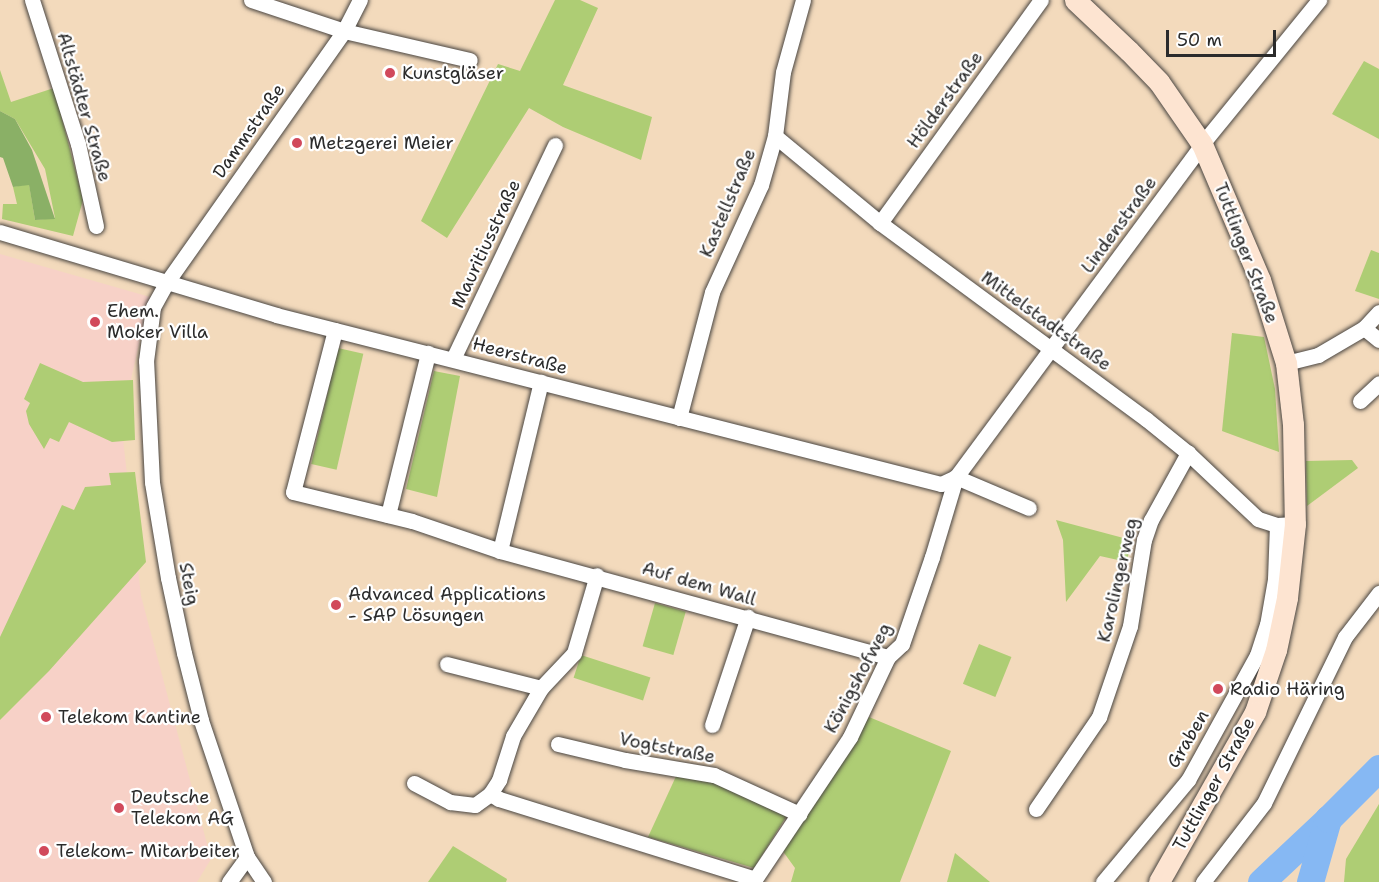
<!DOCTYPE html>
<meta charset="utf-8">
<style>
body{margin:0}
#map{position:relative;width:1379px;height:882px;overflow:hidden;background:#f3dabc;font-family:"Shantell Sans",sans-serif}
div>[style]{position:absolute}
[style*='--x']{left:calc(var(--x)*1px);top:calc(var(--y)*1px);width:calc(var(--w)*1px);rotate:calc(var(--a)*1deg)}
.built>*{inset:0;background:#f7d1c7}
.green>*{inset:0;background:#aecd74;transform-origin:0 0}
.forest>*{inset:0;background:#8ab066}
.river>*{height:27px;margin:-13.5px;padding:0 13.5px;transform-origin:13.5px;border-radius:13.5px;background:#86b8f3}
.roads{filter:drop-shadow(0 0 2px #494541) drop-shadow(0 0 2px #494541)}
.street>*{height:15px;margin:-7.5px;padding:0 7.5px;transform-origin:7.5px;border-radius:7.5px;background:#fff}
.secondary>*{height:21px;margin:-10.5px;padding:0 10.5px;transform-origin:10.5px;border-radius:10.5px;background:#fde4d1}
.dots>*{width:16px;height:16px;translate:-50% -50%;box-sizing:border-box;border:3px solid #fff;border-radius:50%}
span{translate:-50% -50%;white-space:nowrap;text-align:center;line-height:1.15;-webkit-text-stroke:4.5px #fff;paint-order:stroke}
.poi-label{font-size:18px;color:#2b2b2b}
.left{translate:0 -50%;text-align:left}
.street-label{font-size:18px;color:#2b2b2b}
.scale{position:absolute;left:1166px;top:30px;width:110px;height:27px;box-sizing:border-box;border:3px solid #2b2b2b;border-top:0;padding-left:8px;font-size:18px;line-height:21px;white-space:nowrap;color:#2b2b2b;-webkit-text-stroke:4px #fff;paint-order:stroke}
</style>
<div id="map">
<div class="built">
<div style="clip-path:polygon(0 254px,150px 297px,121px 422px,141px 596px,211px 859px,197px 882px,0 882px,0 720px,19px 701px,0 693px)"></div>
</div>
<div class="green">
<div style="clip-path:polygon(555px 0,580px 0,598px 8px,563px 85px,652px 117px,641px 160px,563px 127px,529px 108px,447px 238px,421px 221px,498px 64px,520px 71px)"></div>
<div style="clip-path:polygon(1364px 61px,1379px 69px,1379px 139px,1332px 114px)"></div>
<div style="clip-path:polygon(0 70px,11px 102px,54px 88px,83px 200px,73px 236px,2px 219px,3px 204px,17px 204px,13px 187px,29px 184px,35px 220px,55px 218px,45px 169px,15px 119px,0 111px)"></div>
<div style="clip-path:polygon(1371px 250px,1379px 253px,1379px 299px,1355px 291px)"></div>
<div style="clip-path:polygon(1232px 333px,1264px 337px,1275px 389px,1279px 452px,1222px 431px)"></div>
<div style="left:338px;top:348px;width:26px;height:119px;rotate:13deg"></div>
<div style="clip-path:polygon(40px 363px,83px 382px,133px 380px,135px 440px,112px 442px,69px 422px,59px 442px,50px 438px,44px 449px,29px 424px,26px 411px,30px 403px,24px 399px)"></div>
<div style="clip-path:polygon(434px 371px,460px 376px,437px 497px,406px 489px)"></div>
<div style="clip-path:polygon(1352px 460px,1358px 468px,1307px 506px,1306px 461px)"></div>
<div style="clip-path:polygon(135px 472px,146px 562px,49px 671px,0 720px,0 637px,62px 505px,74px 510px,85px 487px,111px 485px,109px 473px)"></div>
<div style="clip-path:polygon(1056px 520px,1131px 540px,1127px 562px,1100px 556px,1066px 602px,1063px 540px)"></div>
<div style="left:655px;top:603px;width:32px;height:45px;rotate:16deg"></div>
<div style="left:979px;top:644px;width:35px;height:43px;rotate:22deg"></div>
<div style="left:581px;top:655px;width:73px;height:24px;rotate:18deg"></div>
<div style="clip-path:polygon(869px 717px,951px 751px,900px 882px,791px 882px,795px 868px,782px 850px)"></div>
<div style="clip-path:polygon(678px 772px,712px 780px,777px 809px,786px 817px,754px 868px,648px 837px)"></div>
<div style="clip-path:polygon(1379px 804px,1379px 882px,1344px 882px,1346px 859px)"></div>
<div style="clip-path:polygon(453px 846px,507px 879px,506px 882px,428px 882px)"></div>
<div style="clip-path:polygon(955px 853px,990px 882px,947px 882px)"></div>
</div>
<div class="forest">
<div style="clip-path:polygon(0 111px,15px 119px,32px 150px,55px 219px,35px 220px,29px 185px,13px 187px,3px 158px,0 157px)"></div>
</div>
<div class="river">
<div style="--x:1261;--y:882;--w:89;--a:-43.2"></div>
<div style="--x:1310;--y:882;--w:66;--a:-74.1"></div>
<div style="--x:1328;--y:819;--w:72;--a:-45"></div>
</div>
<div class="roads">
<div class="street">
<div style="--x:32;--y:0;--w:151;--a:72.3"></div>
<div style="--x:78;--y:144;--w:84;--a:77.6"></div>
<div style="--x:251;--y:0;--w:98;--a:18.4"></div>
<div style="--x:344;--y:31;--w:129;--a:13"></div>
<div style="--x:775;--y:136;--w:136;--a:39.6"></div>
<div style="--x:880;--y:223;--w:330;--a:36.4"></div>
<div style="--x:1146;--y:419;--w:54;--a:39"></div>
<div style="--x:1188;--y:453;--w:96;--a:43.3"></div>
<div style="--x:1258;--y:519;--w:20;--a:18"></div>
<div style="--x:1277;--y:525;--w:18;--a:-3"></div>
<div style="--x:880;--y:223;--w:275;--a:-54.2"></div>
<div style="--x:0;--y:232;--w:288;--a:16.7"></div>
<div style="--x:276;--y:315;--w:686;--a:14.26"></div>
<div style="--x:941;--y:484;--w:17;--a:-25"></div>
<div style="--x:1364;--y:328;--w:19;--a:39"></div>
<div style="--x:335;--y:330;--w:167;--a:104.5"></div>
<div style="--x:293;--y:492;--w:122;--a:13.7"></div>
<div style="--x:412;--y:521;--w:93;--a:18.8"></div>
<div style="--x:500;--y:551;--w:402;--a:15.3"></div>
<div style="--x:453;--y:359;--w:237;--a:-64.5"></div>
<div style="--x:1286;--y:363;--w:33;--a:-14"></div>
<div style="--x:1318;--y:355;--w:53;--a:-30.4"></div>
<div style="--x:1364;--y:328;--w:22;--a:-47"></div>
<div style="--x:1360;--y:401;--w:26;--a:-43"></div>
<div style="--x:679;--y:418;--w:130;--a:-75.3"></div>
<div style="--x:712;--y:292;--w:118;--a:-65.4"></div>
<div style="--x:761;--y:185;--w:51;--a:-74.1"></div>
<div style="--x:775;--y:136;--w:64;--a:-82.9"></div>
<div style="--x:783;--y:72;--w:75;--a:-74.5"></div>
<div style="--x:956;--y:477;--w:79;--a:23"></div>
<div style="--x:388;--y:515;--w:167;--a:-76.1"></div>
<div style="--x:500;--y:551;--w:174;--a:-76.4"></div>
<div style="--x:447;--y:664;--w:97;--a:14.3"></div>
<div style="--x:712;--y:725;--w:114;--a:-71.6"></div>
<div style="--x:558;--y:744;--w:69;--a:13.4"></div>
<div style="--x:625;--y:760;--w:90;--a:9.6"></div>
<div style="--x:714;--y:775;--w:94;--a:24.6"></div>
<div style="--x:414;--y:783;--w:41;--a:27.8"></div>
<div style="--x:450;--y:802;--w:25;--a:7"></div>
<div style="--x:475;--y:805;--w:19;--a:-36"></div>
<div style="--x:490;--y:794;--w:17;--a:-57"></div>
<div style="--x:499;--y:780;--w:46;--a:-72.3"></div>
<div style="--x:513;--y:736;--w:56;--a:-59.7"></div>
<div style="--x:541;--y:688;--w:48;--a:-46.7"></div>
<div style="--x:574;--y:653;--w:81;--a:-73.6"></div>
<div style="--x:490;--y:794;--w:10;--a:29"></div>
<div style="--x:499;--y:799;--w:266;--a:17.3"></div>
<div style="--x:1036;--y:809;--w:112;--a:-55.6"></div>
<div style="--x:1099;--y:717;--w:96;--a:-71.2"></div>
<div style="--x:1130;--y:626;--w:87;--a:-80.8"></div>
<div style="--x:1144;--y:540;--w:21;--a:-71"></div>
<div style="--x:1151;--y:520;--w:77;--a:-61.1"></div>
<div style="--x:229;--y:882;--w:31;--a:-54"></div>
<div style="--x:264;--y:882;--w:30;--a:-124"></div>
<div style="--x:247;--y:857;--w:145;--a:-108.6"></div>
<div style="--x:201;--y:720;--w:69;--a:-104.2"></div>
<div style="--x:184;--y:653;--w:77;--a:-102"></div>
<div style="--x:168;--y:578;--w:97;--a:-99.5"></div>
<div style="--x:152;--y:482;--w:121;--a:-92.8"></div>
<div style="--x:146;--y:361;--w:54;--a:-82.6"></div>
<div style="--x:153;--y:307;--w:29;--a:-61"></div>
<div style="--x:167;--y:282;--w:307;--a:-54.8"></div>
<div style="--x:344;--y:31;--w:35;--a:-63"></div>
<div style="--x:753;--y:882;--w:174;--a:-56.2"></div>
<div style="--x:850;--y:737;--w:89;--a:-64.6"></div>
<div style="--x:888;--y:657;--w:19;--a:-43"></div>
<div style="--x:902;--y:644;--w:92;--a:-71"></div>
<div style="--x:932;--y:557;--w:84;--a:-73.3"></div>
<div style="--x:956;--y:477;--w:414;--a:-53.5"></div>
<div style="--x:1202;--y:144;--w:186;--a:-50.9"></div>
<div style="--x:1103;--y:882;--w:133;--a:-50.2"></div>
<div style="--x:1188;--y:780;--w:143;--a:-61.1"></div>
<div style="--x:1257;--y:655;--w:32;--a:-72"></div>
<div style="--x:1267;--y:625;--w:47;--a:-80.1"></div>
<div style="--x:1275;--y:579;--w:54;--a:-87.9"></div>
<div style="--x:1203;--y:882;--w:100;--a:-52.3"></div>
<div style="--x:1264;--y:803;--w:185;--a:-64"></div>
<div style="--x:1345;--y:637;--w:56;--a:-52.3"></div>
</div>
<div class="secondary">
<div style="--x:1075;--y:0;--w:74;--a:43.4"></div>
<div style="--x:1129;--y:51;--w:43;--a:45.9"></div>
<div style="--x:1159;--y:82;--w:75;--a:55.3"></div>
<div style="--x:1202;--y:144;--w:148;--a:66.9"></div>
<div style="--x:1260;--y:280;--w:87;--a:72.6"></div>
<div style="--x:1286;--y:363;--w:61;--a:83.5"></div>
<div style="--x:1293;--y:424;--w:100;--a:88.9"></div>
<div style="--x:1295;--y:524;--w:74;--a:96.2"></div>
<div style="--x:1287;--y:598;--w:53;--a:101.9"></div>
<div style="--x:1276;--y:650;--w:65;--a:108.7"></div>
<div style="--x:1255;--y:712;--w:195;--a:119.5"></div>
</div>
</div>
<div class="dots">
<div style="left:390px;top:73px;background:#d1495b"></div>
<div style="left:297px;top:143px;background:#d1495b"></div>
<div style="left:95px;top:322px;background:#d1495b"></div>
<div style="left:336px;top:605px;background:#d1495b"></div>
<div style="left:1218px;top:689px;background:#d1495b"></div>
<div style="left:46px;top:717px;background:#d1495b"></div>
<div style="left:119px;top:808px;background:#d1495b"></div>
<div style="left:44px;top:851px;background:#d1495b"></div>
</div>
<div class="poi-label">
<span class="left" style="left:402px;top:73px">Kunstgläser</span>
<span class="left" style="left:309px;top:143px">Metzgerei Meier</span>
<span class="left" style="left:107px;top:322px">Ehem.<br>Moker Villa</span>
<span class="left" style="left:348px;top:605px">Advanced Applications<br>- SAP Lösungen</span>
<span class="left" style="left:1230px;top:689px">Radio Häring</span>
<span class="left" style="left:58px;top:717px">Telekom Kantine</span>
<span class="left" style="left:131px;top:808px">Deutsche<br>Telekom AG</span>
<span class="left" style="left:56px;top:851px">Telekom- Mitarbeiter</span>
</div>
<div class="street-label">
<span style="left:945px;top:100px;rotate:-54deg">Hölderstraße</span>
<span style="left:84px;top:107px;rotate:74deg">Altstädter Straße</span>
<span style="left:249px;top:131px;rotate:-55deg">Dammstraße</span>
<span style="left:728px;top:203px;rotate:-67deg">Kastellstraße</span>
<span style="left:1119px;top:225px;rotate:-54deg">Lindenstraße</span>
<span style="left:486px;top:244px;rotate:-65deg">Mauritiusstraße</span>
<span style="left:1246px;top:253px;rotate:69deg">Tuttlinger Straße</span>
<span style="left:1046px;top:321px;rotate:36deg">Mittelstadtstraße</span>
<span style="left:520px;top:356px;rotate:15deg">Heerstraße</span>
<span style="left:1118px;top:580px;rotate:-77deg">Karolingerweg</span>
<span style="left:189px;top:584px;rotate:79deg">Steig</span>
<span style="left:699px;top:584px;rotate:16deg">Auf dem Wall</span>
<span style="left:858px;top:678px;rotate:-62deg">Königshofweg</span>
<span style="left:1188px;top:739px;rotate:-59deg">Graben</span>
<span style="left:667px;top:748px;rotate:11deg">Vogtstraße</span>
<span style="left:1214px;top:784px;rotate:-61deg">Tuttlinger Straße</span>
</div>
<div class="scale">50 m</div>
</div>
